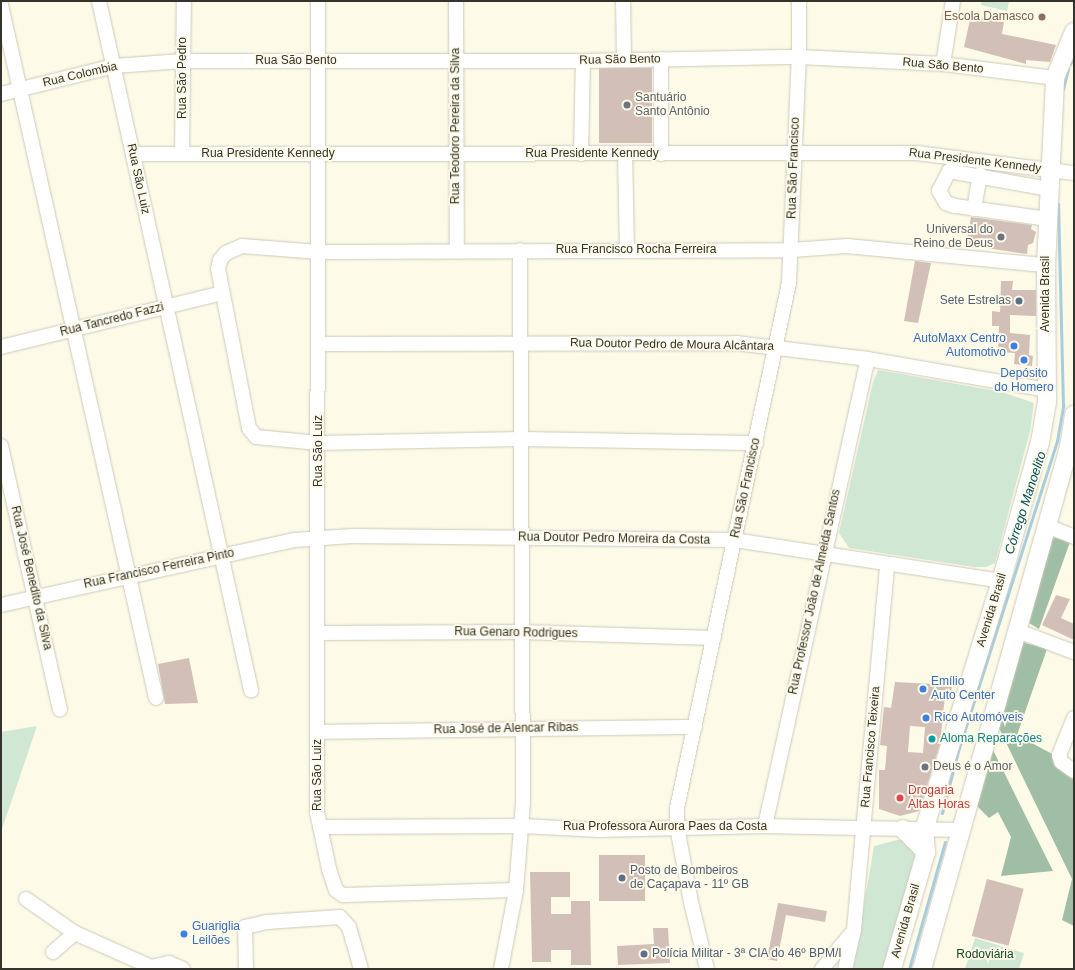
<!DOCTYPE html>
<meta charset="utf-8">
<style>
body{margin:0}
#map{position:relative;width:1075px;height:970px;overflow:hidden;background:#fdfae8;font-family:Helvetica,sans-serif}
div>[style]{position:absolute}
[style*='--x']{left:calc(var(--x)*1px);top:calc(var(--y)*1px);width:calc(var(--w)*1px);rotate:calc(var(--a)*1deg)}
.green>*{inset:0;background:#d0e7d4}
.forest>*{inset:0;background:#9fbea5}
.stream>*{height:3px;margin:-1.5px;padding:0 1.5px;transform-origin:1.5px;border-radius:1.5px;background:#a7cde0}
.building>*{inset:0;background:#d2c0b8;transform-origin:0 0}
.roads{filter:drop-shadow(0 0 1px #cdcab9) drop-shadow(0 0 1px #cdcab9)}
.minor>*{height:14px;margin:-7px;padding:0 7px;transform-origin:7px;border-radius:7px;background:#fff}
.major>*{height:18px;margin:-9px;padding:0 9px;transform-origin:9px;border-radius:9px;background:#fff}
.dots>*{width:11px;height:11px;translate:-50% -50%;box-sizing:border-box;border:2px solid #fdfae8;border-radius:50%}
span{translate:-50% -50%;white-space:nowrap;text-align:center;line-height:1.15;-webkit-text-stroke:3.5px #fdfae8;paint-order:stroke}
.education-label{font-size:12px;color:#785e54}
.right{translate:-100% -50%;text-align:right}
.street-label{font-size:12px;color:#34332c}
.worship-label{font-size:12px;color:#5b616d}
.left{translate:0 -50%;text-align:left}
.service-label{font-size:12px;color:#4e5e75}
.shop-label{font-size:12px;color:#366cbe}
.culture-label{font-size:12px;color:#0d838f}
.health-label{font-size:12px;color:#be3a42}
.park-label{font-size:12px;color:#154625}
.water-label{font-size:13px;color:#004c67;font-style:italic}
.frame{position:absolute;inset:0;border:2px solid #34332c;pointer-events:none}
</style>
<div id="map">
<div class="green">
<div style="clip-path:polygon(982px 1px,1009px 1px,1007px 11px,981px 5px)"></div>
<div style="clip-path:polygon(878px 370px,1002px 392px,1034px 403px,1030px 431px,995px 563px,986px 567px,974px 567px,849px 548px,839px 533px,873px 382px)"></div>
<div style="clip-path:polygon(37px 726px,1px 832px,1px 732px)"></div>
<div style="clip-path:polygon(897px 840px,906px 840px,916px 852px,885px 969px,853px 969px,874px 846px)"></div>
<div style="clip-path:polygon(975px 938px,1024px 953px,1019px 969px,965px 969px)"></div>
</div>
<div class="forest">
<div style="clip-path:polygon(1052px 537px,1070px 542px,1039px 629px,1029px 623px)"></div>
<div style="clip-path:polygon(1022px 642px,1047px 649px,1017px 735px,1054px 755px,1074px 773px,1074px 926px,1062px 920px,1072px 879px,999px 728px)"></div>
<div style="clip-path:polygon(992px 748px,1053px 871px,1001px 876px,1011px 837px,998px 812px,989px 818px,977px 806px)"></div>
</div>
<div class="stream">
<div style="--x:1070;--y:64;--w:9;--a:-63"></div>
<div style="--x:1063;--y:89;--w:21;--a:-76"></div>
<div style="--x:942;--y:813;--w:64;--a:-75.5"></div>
<div style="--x:958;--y:751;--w:325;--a:-72.3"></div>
<div style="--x:1057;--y:441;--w:36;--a:-80"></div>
<div style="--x:1063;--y:406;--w:202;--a:-91.4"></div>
<div style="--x:909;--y:969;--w:132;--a:-74.2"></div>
</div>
<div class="building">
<div style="clip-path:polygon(971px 15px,1004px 22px,1002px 34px,1056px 45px,1050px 62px,1026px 60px,1026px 64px,964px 47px)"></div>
<div style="left:652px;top:68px;width:75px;height:53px;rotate:90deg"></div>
<div style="clip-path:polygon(971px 217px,1032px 225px,1031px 229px,1036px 232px,1033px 243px,1028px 245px,1027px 254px,966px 245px)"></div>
<div style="clip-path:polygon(915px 261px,931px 263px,918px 323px,904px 321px)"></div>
<div style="clip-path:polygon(1001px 281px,1013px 281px,1012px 290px,1036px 290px,1036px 316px,1010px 315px,1010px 333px,1030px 335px,1029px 355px,1033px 356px,1032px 366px,1014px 364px,1015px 353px,998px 352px,999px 326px,992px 326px,992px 311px,1000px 312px)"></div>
<div style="clip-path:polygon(1056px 595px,1070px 599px,1061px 618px,1074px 624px,1074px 640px,1042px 625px)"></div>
<div style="clip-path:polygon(189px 658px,198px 703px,165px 704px,158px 664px)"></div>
<div style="clip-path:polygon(evenodd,895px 682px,952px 685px,951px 697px,945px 696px,940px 744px,919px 811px,900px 816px,879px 809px,879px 770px,885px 770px,887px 746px,880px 745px,884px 707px,891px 708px,895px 682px,910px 726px,925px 727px,923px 753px,908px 752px,910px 726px)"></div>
<div style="left:599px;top:855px;width:46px;height:46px"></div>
<div style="clip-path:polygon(530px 872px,570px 872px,570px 897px,551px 897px,551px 914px,571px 914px,571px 901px,590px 901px,591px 965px,571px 965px,571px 950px,551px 950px,551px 962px,532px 962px)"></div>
<div style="left:987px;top:879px;width:38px;height:59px;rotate:15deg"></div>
<div style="clip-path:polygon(778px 903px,827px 911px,825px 922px,786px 915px,777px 961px,767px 959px)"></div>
<div style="clip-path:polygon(653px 928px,668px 928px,670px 963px,618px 965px,617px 946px,654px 944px)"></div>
</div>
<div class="roads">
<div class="minor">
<div style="--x:99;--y:1;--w:706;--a:77.56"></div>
<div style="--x:318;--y:1;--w:811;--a:90.07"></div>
<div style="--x:317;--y:812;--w:58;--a:78.1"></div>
<div style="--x:329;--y:869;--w:22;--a:72"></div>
<div style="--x:336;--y:890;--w:9;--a:36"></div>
<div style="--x:343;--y:895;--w:173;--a:-1.7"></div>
<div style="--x:456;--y:1;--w:250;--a:89.8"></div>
<div style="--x:623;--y:1;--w:58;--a:89"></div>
<div style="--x:1;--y:5;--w:710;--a:77.39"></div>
<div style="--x:943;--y:64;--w:64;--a:-81"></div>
<div style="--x:1;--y:94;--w:116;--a:-13.9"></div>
<div style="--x:114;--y:66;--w:69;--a:-4.1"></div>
<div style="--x:183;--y:61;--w:400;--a:0"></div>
<div style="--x:583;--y:61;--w:216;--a:-1.1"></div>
<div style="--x:799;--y:57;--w:144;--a:2.8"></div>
<div style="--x:943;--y:64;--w:113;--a:7.1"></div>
<div style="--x:133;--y:154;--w:784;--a:-0.07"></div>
<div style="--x:917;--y:153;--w:158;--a:7.3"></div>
<div style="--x:182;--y:154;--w:153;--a:-89.3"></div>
<div style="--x:581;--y:154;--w:93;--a:-88.8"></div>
<div style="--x:625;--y:154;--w:95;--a:88.8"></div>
<div style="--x:661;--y:154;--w:95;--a:-90"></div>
<div style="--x:974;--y:209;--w:35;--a:-80"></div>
<div style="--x:1048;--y:219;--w:94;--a:-172"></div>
<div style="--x:955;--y:206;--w:9;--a:-162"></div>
<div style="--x:946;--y:203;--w:14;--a:-120"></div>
<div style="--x:939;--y:191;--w:22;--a:-63"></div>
<div style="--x:949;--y:171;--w:102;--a:10.2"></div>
<div style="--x:319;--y:344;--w:417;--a:-0.1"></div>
<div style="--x:736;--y:343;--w:133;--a:6.9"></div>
<div style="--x:868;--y:359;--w:182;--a:9.8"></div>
<div style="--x:1;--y:347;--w:228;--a:-13.7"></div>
<div style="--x:756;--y:443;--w:235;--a:-179"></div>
<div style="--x:521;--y:439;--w:203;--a:178.9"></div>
<div style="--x:318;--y:443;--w:62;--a:-174.5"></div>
<div style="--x:256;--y:437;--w:11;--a:-128"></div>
<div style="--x:249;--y:428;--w:162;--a:-101"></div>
<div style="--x:218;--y:269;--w:9;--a:-77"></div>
<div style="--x:220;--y:260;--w:9;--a:-49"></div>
<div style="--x:226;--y:253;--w:17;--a:-24"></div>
<div style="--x:242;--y:246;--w:77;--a:4.5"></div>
<div style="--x:319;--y:252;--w:473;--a:-0.2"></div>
<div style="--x:792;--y:250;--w:55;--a:-4.2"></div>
<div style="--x:847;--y:246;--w:200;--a:5.5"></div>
<div style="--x:1;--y:446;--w:270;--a:77.4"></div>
<div style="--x:1047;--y:526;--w:29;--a:22"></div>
<div style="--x:1;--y:605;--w:301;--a:-12.5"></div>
<div style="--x:295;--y:540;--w:57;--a:-4"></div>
<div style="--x:352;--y:536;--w:382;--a:0.6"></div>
<div style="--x:734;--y:540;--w:270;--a:8.7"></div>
<div style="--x:1018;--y:631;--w:60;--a:20.6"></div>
<div style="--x:318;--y:633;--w:203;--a:-0.3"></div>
<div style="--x:521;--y:632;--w:193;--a:1.8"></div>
<div style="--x:1074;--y:718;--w:40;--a:112"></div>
<div style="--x:1059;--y:755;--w:7;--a:74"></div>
<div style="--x:1061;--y:762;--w:16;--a:35"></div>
<div style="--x:318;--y:732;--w:377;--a:-0.8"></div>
<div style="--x:765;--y:826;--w:478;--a:-77.6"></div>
<div style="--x:320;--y:827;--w:202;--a:-0.3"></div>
<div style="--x:522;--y:826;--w:77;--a:3"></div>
<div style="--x:599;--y:830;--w:166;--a:-1.4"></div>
<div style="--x:765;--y:826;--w:196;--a:1.2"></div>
<div style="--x:26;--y:899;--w:60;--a:34.8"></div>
<div style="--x:53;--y:952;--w:29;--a:-41"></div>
<div style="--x:75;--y:933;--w:83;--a:24.1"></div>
<div style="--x:151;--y:967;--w:18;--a:-13"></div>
<div style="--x:169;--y:963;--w:15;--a:23"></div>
<div style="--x:246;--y:969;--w:42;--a:-91.4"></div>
<div style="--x:245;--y:927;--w:23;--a:-13"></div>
<div style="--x:267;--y:922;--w:73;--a:-3.9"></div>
<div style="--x:340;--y:917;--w:13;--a:48"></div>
<div style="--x:349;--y:927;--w:44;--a:74.1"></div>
<div style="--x:501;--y:969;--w:80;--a:-79.2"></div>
<div style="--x:516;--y:890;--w:87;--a:-85.4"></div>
<div style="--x:523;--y:803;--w:553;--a:-90.31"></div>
<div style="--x:707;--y:969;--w:69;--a:-103.4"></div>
<div style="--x:691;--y:902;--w:76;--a:-100.6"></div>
<div style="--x:677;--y:827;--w:19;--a:-90"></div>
<div style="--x:677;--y:808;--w:537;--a:-77.96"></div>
<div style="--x:789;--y:283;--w:226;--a:-87.5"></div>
<div style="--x:799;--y:57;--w:56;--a:-90"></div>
<div style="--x:822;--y:969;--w:45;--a:-50.4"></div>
<div style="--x:845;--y:969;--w:40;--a:-77"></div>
<div style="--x:854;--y:930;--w:367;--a:-84.8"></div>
</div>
<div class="major">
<div style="--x:903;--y:829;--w:33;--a:45"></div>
<div style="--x:892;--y:969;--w:122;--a:-73.8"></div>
<div style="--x:926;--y:852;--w:22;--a:-95"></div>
<div style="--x:924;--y:830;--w:271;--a:-72.8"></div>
<div style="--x:1004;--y:571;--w:134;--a:-74.4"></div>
<div style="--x:1040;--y:442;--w:41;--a:-80.1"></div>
<div style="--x:1047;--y:402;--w:137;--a:-90.4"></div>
<div style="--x:1046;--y:265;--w:187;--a:-87.2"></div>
<div style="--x:1055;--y:78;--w:50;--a:-67.6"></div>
<div style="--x:922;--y:969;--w:542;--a:-74.27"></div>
<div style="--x:1069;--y:447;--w:33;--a:-81"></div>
</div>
</div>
<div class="dots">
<div style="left:1042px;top:17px;background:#8d6e63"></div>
<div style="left:627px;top:105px;background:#6b7280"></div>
<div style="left:1001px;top:237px;background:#6b7280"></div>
<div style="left:1019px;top:301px;background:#5c6f8a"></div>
<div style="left:1014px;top:346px;background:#3f7fe0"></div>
<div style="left:1024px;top:360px;background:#3f7fe0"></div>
<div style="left:923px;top:689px;background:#3f7fe0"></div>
<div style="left:926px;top:718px;background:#3f7fe0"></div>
<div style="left:932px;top:739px;background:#0f9aa8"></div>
<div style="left:925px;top:767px;background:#6b7280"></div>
<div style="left:900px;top:798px;background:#e0444e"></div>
<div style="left:622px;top:878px;background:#5c6f8a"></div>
<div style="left:184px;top:934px;background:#3f7fe0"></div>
<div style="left:644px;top:954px;background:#5c6f8a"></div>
</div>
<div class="education-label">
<span class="right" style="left:1034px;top:17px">Escola Damasco</span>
</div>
<div class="street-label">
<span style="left:620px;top:60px;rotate:-1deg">Rua São Bento</span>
<span style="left:296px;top:61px">Rua São Bento</span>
<span style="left:943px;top:66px;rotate:5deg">Rua São Bento</span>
<span style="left:80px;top:75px;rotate:-13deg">Rua Colombia</span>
<span style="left:183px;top:78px;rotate:-90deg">Rua São Pedro</span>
<span style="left:456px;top:126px;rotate:-90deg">Rua Teodoro Pereira da Silva</span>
<span style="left:268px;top:154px">Rua Presidente Kennedy</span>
<span style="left:592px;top:154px">Rua Presidente Kennedy</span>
<span style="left:975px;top:161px;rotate:7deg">Rua Presidente Kennedy</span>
<span style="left:794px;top:168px;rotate:-88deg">Rua São Francisco</span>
<span style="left:138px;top:179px;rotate:78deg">Rua São Luiz</span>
<span style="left:636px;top:250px">Rua Francisco Rocha Ferreira</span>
<span style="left:1046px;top:294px;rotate:-90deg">Avenida Brasil</span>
<span style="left:112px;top:320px;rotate:-14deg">Rua Tancredo Fazzi</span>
<span style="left:672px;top:345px;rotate:1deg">Rua Doutor Pedro de Moura Alcântara</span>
<span style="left:319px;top:451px;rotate:-90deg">Rua São Luiz</span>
<span style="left:746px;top:488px;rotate:-78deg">Rua São Francisco</span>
<span style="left:614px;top:539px;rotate:1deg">Rua Doutor Pedro Moreira da Costa</span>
<span style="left:159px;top:569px;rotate:-12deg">Rua Francisco Ferreira Pinto</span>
<span style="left:31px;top:578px;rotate:77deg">Rua José Benedito da Silva</span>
<span style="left:815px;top:592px;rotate:-78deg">Rua Professor João de Almeida Santos</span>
<span style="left:992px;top:610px;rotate:-73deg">Avenida Brasil</span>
<span style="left:516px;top:633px;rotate:1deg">Rua Genaro Rodrigues</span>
<span style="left:506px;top:729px;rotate:-1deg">Rua José de Alencar Ribas</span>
<span style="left:871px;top:747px;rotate:-85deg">Rua Francisco Teixeira</span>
<span style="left:318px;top:775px;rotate:-90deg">Rua São Luiz</span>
<span style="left:665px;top:827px">Rua Professora Aurora Paes da Costa</span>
<span style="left:906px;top:921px;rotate:-74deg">Avenida Brasil</span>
</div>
<div class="worship-label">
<span class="left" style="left:635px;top:105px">Santuário<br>Santo Antônio</span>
<span class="right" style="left:993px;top:237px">Universal do<br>Reino de Deus</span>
<span class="left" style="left:933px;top:767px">Deus é o Amor</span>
</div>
<div class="service-label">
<span class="right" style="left:1011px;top:301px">Sete Estrelas</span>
<span class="left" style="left:630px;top:878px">Posto de Bombeiros<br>de Caçapava - 11º GB</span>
<span class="left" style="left:652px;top:954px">Polícia Militar - 3ª CIA do 46º BPM/I</span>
</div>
<div class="shop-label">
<span class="right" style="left:1006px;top:346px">AutoMaxx Centro<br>Automotivo</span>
<span style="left:1024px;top:381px">Depósito<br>do Homero</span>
<span class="left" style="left:931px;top:689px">Emílio<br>Auto Center</span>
<span class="left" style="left:934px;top:718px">Rico Automóveis</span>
<span class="left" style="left:192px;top:934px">Guariglia<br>Leilões</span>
</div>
<div class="culture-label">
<span class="left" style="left:940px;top:739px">Aloma Reparações</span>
</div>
<div class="health-label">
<span class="left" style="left:908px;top:798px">Drogaria<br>Altas Horas</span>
</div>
<div class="park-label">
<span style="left:985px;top:955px">Rodoviária</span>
</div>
<div class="water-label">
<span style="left:1026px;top:503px;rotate:-72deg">Córrego Manoelito</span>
</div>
<div class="frame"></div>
</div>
